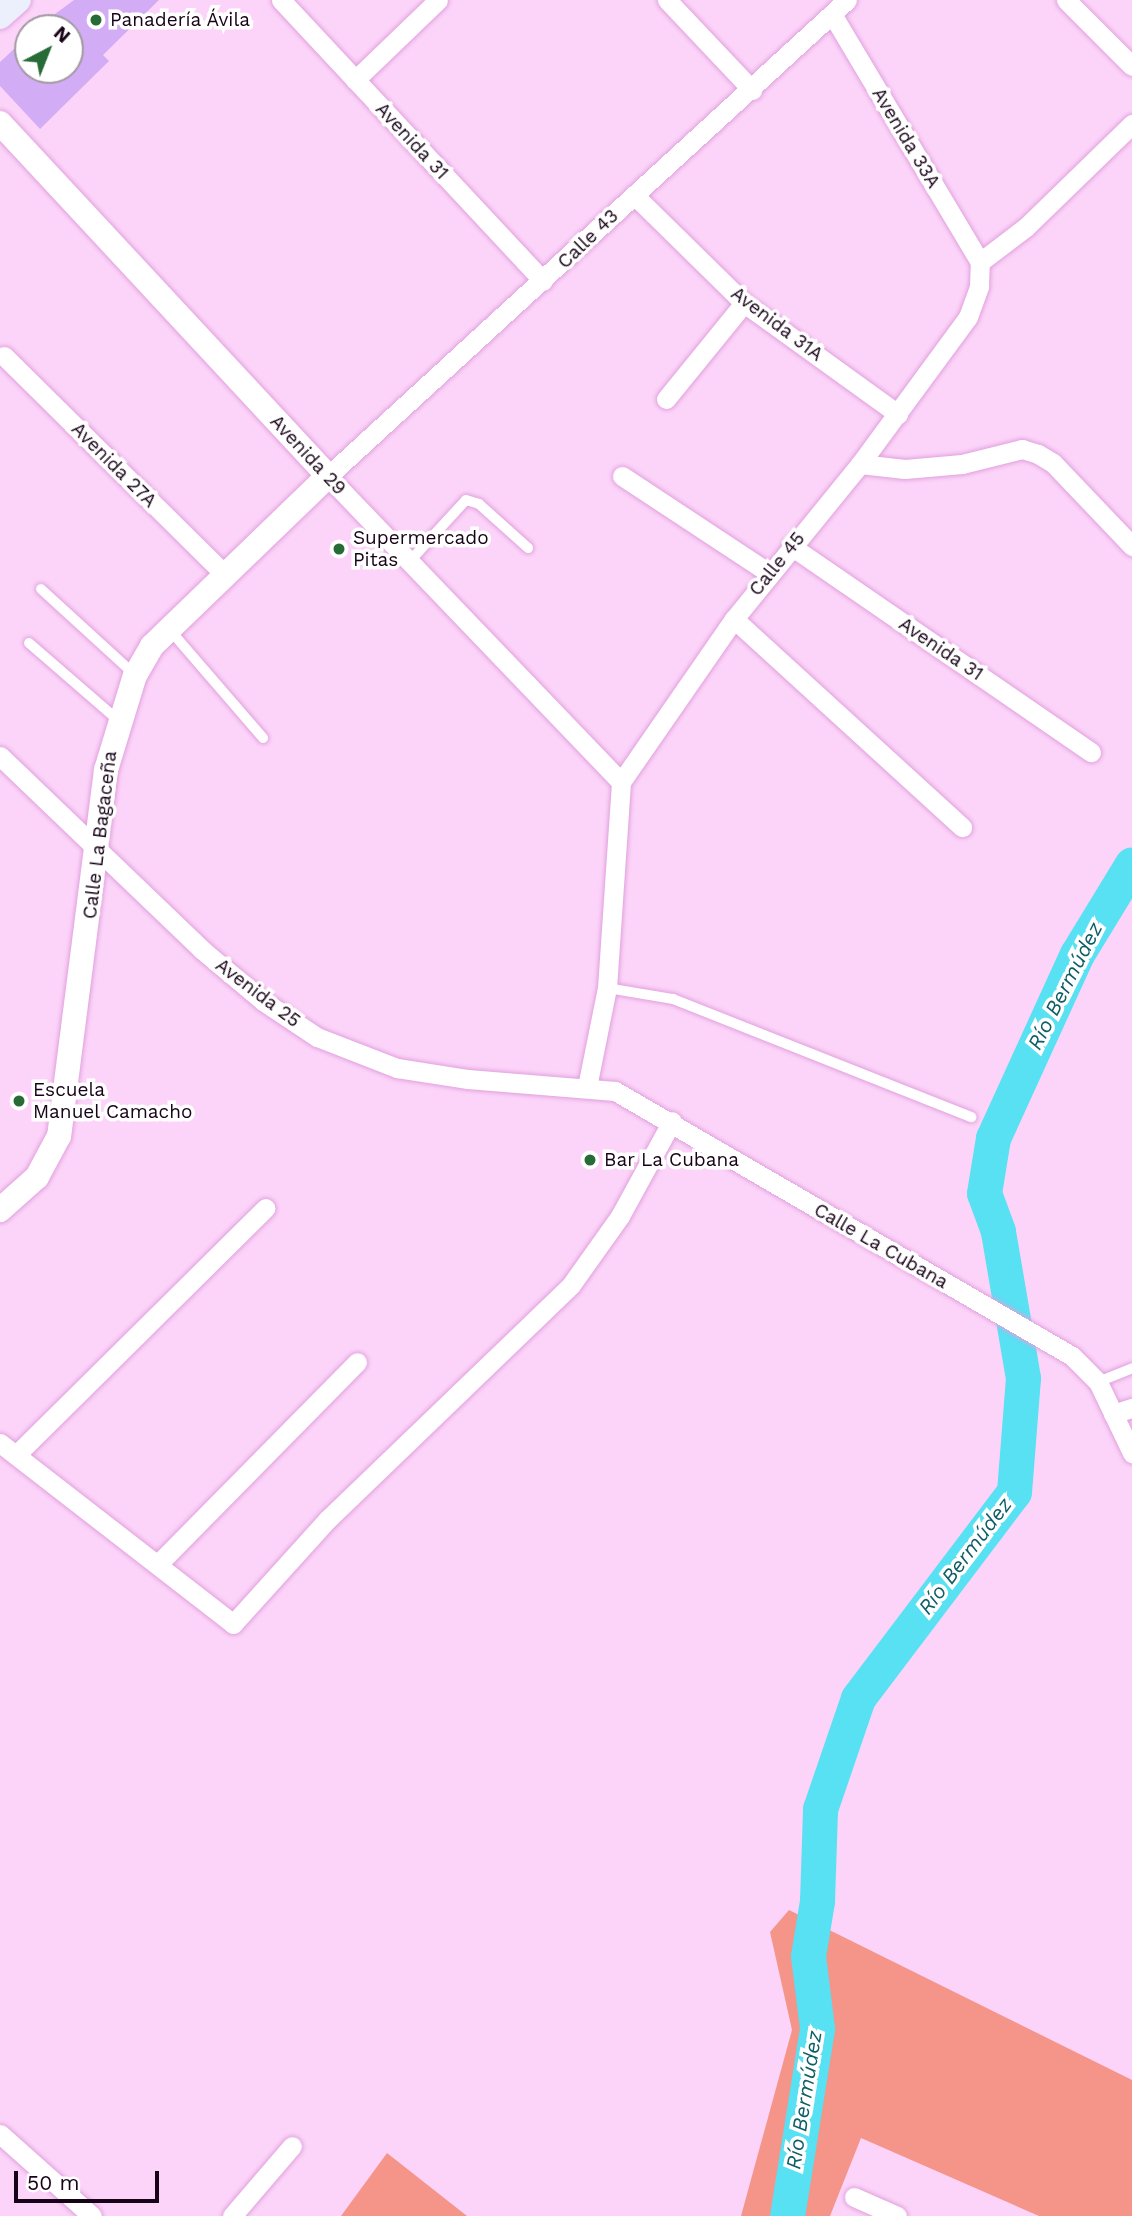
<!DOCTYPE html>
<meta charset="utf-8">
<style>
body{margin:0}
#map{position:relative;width:1132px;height:2216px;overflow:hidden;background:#fcd4f9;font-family:"Work Sans",sans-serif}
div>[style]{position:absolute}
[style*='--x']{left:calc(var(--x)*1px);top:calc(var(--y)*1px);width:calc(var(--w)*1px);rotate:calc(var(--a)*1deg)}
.forest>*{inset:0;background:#f59488}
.river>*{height:35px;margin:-17.5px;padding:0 17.5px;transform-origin:17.5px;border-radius:17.5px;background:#58e0f3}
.building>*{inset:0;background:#d3acf6}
.roads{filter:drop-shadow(0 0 2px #e1a1de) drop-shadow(0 0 2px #e1a1de)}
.service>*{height:10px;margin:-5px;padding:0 5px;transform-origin:5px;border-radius:5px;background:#fff}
.minor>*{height:19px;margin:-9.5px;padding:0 9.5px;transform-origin:9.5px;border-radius:9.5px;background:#fff}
.tertiary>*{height:24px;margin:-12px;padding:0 12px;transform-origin:12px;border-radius:12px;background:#fff}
.secondary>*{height:26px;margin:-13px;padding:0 13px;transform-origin:13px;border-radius:13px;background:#ecf0fd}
.dots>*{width:19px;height:19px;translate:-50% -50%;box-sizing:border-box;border:4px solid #fff;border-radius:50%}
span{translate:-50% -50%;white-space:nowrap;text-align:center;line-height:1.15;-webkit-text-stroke:7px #fff;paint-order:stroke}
.poi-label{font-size:19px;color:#170317}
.left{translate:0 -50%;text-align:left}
.street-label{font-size:19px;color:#170317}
.water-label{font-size:21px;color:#0e5e67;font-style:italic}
.north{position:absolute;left:14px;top:14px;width:70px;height:70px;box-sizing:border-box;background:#fff;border:2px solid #a29aa2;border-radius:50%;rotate:42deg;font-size:19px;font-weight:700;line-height:28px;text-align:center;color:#170317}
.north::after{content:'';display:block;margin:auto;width:24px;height:32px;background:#276b36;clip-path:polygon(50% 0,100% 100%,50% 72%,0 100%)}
.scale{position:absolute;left:14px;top:2171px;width:145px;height:32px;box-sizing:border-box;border:4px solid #170317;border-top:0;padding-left:9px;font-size:21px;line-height:24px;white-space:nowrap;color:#170317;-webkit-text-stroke:5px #fff;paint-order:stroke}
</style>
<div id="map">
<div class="forest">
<div style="clip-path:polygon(789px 1910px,1132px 2080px,1132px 2216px,1039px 2216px,861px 2138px,830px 2216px,741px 2216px,792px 2030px,770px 1932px)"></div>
<div style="clip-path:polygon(387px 2153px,467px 2216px,341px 2216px)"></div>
</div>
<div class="river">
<div style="--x:787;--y:2216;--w:190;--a:-80.9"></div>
<div style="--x:817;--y:2028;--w:73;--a:-97.1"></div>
<div style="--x:808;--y:1956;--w:56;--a:-80.7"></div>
<div style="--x:817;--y:1901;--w:92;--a:-88.1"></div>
<div style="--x:820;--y:1809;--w:117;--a:-71.1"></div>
<div style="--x:858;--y:1698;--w:258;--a:-52.9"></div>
<div style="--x:1014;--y:1492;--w:114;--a:-85.5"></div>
<div style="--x:1023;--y:1378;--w:149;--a:-99.7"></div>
<div style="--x:998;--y:1231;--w:40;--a:-110.2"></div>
<div style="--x:984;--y:1193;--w:56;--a:-80.7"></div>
<div style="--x:993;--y:1138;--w:202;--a:-65.5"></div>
<div style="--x:1077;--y:954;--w:105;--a:-58.6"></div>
</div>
<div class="building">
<div style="clip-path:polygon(74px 0,159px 0,103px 55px,109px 61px,40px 129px,0 86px,0 62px,28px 36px,28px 70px,70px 70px,70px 28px,36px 28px)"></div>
</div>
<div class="roads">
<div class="service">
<div style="--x:409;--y:562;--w:84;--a:-47.4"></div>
<div style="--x:466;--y:500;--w:14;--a:17"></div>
<div style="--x:479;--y:504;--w:66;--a:41.9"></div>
<div style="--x:41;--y:589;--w:126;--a:42.4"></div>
<div style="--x:169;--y:629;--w:144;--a:49.2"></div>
<div style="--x:29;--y:643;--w:118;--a:40.9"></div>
<div style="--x:607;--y:988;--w:67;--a:9.5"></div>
<div style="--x:673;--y:999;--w:321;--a:21.6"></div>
<div style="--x:1098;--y:1382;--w:37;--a:-22"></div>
</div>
<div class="minor">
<div style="--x:281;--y:0;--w:384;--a:47"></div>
<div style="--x:667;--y:0;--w:124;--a:46.6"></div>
<div style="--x:1066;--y:0;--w:93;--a:45"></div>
<div style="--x:832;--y:14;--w:289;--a:59.2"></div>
<div style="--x:355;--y:80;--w:115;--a:-43.9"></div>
<div style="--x:634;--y:195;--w:154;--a:44.5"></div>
<div style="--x:744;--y:303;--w:190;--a:35.8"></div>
<div style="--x:4;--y:356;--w:310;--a:44.7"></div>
<div style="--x:666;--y:399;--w:124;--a:-50.9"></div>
<div style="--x:860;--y:464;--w:45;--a:6.3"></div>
<div style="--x:905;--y:469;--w:57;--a:-5"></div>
<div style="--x:962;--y:464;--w:62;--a:-14"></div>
<div style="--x:1022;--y:449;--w:17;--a:17"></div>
<div style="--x:1038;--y:454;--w:17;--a:31"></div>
<div style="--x:1053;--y:463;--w:115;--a:46.4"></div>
<div style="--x:622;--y:476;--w:176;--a:33.4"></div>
<div style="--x:791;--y:546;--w:364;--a:34.5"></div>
<div style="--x:734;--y:619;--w:309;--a:42.4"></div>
<div style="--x:0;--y:756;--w:279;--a:43.8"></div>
<div style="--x:201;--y:949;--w:81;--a:40"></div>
<div style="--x:263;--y:1001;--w:65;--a:33.7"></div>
<div style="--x:317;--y:1037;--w:86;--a:21.2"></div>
<div style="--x:397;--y:1068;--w:72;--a:8.8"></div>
<div style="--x:468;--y:1079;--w:147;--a:4.7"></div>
<div style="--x:615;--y:1091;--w:528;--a:30.11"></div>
<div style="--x:1072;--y:1356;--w:37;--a:45"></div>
<div style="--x:1098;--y:1382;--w:79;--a:64.4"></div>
<div style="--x:621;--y:782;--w:424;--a:-133.8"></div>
<div style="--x:328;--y:476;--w:704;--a:-42.53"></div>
<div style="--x:587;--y:1087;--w:101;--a:-78.6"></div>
<div style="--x:607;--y:988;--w:206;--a:-86.1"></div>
<div style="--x:621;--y:782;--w:198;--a:-55.3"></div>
<div style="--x:734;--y:619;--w:200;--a:-50.9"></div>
<div style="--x:860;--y:464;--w:182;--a:-53.7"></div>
<div style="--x:968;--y:317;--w:33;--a:-70"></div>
<div style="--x:979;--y:286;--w:24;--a:-88"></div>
<div style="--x:980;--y:262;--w:58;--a:-37.3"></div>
<div style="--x:1026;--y:227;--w:148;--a:-44.2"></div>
<div style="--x:1113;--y:1414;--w:20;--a:-18"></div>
<div style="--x:0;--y:1443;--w:295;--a:37.8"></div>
<div style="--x:233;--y:1624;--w:142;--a:-47.9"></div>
<div style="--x:328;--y:1519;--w:337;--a:-43.9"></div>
<div style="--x:571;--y:1285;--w:85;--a:-54.6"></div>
<div style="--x:620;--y:1216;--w:108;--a:-61.3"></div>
<div style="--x:16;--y:1455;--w:351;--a:-44.7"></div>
<div style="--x:159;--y:1563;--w:282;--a:-45.4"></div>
<div style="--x:0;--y:2134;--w:123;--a:41.7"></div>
<div style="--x:854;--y:2197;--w:47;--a:23.8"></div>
<div style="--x:232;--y:2216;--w:92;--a:-49.4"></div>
</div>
<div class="tertiary">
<div style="--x:0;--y:123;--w:482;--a:47.1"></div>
<div style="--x:328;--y:476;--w:245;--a:136"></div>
<div style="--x:152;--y:646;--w:34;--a:120"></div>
<div style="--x:135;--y:675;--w:99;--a:107"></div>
<div style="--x:106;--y:770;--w:369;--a:97.3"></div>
<div style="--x:59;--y:1136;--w:47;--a:118.2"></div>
<div style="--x:37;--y:1177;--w:50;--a:138.3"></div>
</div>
<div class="secondary">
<div style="--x:0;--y:16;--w:24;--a:-42"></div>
</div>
</div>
<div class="dots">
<div style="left:96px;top:20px;background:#276b36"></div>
<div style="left:339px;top:549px;background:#276b36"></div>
<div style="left:19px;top:1101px;background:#276b36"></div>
<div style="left:590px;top:1160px;background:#276b36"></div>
</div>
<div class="poi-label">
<span class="left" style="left:110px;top:20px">Panadería Ávila</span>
<span class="left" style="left:353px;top:549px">Supermercado<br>Pitas</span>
<span class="left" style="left:33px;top:1101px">Escuela<br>Manuel Camacho</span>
<span class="left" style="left:604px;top:1160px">Bar La Cubana</span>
</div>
<div class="street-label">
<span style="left:906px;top:138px;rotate:59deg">Avenida 33A</span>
<span style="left:412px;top:141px;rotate:47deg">Avenida 31</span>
<span style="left:588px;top:239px;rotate:-44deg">Calle 43</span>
<span style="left:777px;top:324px;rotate:37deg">Avenida 31A</span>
<span style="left:308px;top:455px;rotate:47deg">Avenida 29</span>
<span style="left:114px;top:465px;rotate:45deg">Avenida 27A</span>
<span style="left:777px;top:564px;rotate:-51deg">Calle 45</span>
<span style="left:941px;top:649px;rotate:34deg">Avenida 31</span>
<span style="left:100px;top:835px;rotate:-83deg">Calle La Bagaceña</span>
<span style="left:258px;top:993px;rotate:37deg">Avenida 25</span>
<span style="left:881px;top:1246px;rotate:30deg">Calle La Cubana</span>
</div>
<div class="water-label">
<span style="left:1065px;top:986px;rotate:-63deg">Río Bermúdez</span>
<span style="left:965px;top:1556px;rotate:-53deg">Río Bermúdez</span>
<span style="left:804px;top:2100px;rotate:-81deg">Río Bermúdez</span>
</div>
<div class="north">N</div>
<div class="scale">50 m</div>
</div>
